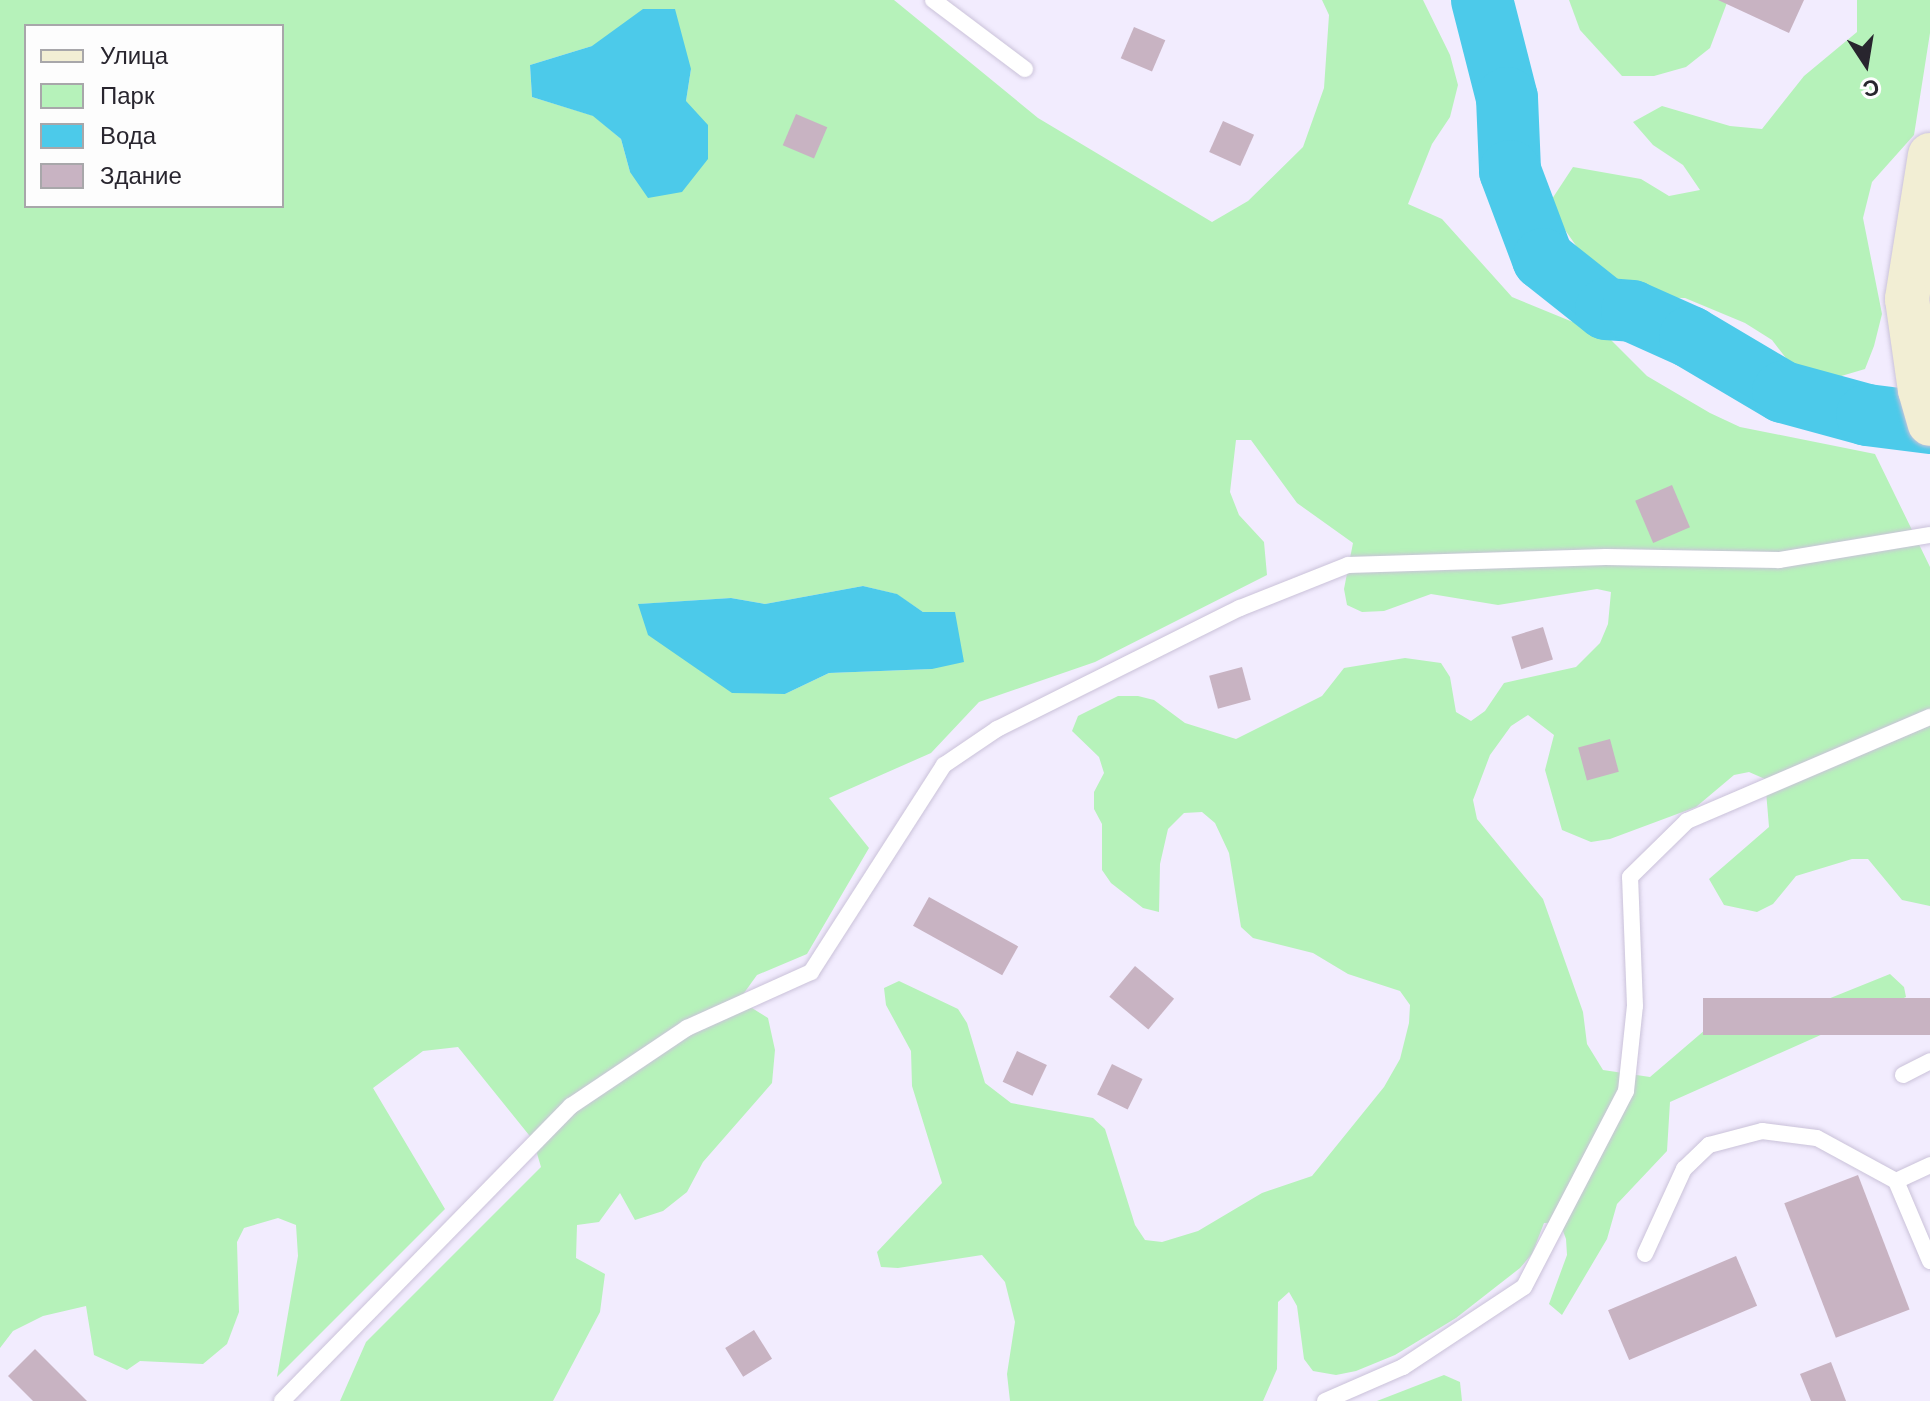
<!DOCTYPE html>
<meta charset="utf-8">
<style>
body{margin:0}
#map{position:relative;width:1930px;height:1401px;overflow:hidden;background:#f2ecfe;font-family:Helvetica,sans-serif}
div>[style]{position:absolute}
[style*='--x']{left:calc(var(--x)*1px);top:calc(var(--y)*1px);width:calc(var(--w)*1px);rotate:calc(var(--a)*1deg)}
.green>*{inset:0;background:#b6f2ba}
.water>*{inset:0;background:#4ccaea}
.river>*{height:62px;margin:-31px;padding:0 31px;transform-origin:31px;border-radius:31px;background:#4ccaea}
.building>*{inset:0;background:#c8b3c2;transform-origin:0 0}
.roads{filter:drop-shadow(0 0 2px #cac2d9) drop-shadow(0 0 2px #cac2d9)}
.lane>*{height:16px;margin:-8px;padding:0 8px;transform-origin:8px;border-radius:8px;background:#fff}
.secondary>*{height:44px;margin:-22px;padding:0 22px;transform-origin:22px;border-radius:22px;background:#f2eed4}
span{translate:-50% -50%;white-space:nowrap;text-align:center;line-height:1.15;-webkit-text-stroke:6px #fdfdfd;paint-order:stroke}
.legend{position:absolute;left:24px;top:24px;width:260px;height:184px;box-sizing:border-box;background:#fdfdfd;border:2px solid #a8a7aa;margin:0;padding:10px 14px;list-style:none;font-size:24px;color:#28252e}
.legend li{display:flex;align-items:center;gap:16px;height:40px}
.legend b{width:40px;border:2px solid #a8a7aa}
.north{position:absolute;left:1826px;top:24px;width:80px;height:80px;-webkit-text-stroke:6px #fdfdfd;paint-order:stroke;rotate:168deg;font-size:22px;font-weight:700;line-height:32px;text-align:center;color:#28252e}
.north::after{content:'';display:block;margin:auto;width:28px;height:36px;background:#28252e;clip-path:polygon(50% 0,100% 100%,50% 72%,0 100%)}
</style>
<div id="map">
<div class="green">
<div style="clip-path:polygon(evenodd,0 0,894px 0,1038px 118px,1212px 222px,1248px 201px,1303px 147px,1324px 88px,1329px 15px,1322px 0,1423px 0,1450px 55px,1458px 85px,1450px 117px,1432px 144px,1408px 204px,1442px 219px,1512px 297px,1607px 336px,1647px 376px,1710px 413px,1740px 427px,1875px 454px,1930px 567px,1930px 906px,1902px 900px,1868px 859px,1852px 859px,1796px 876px,1773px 904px,1757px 912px,1724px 905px,1709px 879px,1769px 827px,1765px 779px,1749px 772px,1734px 775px,1696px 807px,1610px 839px,1591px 842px,1562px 830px,1545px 770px,1554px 735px,1528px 715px,1511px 726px,1490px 755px,1473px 800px,1477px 819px,1543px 899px,1583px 1012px,1587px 1044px,1603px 1070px,1650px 1077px,1712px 1024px,1762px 1030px,1778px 1026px,1823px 1001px,1890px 974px,1904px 987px,1906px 997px,1670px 1102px,1667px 1151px,1617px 1204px,1607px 1239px,1562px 1315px,1549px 1304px,1567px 1255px,1566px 1239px,1560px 1223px,1544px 1223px,1532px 1254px,1520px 1268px,1456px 1318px,1395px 1355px,1356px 1371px,1336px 1375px,1313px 1371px,1304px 1359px,1297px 1306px,1289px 1292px,1278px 1302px,1277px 1369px,1263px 1401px,1010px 1401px,1007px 1374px,1015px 1322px,1005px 1282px,982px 1255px,898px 1268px,881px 1267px,877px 1252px,942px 1183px,912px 1086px,911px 1051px,886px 1005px,884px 988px,899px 981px,958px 1009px,967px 1023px,985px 1083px,1011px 1103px,1093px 1118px,1105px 1129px,1135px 1225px,1145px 1240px,1162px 1242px,1198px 1231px,1262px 1193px,1312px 1176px,1384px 1087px,1400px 1059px,1409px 1023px,1410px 1005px,1400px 991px,1348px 974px,1313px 953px,1253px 938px,1241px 927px,1229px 853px,1215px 823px,1202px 812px,1184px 813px,1168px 829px,1160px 864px,1159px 912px,1143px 908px,1111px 883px,1102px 870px,1102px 824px,1094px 809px,1094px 792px,1104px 773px,1099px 757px,1072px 731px,1078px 716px,1118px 696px,1138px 696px,1154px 700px,1185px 723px,1236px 739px,1322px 696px,1344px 668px,1405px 658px,1441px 663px,1450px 677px,1456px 712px,1471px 721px,1485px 711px,1504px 683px,1576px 667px,1600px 643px,1608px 624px,1611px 592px,1597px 589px,1498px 605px,1431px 594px,1384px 611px,1362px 612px,1347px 605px,1344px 589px,1353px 543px,1297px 503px,1251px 440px,1236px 440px,1230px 492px,1239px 515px,1264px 542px,1267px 575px,1095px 662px,979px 702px,931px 753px,829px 798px,869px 848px,807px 954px,757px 975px,739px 1000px,768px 1018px,775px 1050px,772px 1083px,703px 1162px,687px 1192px,663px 1211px,635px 1220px,620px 1193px,599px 1222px,577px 1225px,576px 1258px,605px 1274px,600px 1312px,553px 1401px,340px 1401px,366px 1342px,541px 1167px,533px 1140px,458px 1047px,423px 1051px,373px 1088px,445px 1209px,277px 1377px,298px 1256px,296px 1225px,278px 1218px,244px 1228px,237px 1242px,239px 1312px,227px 1344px,203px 1364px,140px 1361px,127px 1370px,94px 1355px,86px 1306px,43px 1316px,13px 1331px,0 1348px,0 0,26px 26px,282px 26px,282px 206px,26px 206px,26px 26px,0 0,592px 46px,691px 69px,686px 101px,630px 172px,621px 139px,594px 116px,532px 97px,530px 65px,592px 46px,0 0,863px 586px,896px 594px,923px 612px,932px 669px,829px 673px,785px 694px,639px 604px,731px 598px,765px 604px,863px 586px)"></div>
<div style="clip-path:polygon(1569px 0,1728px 0,1710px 48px,1686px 67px,1654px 76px,1622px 76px,1580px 30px)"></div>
<div style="clip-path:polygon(1857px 0,1930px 0,1930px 33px,1914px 135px,1872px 182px,1863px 218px,1882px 314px,1874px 346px,1865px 369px,1821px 382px,1792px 366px,1772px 340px,1745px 323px,1685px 298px,1626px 297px,1600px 280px,1563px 227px,1552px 199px,1573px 167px,1641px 179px,1669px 196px,1700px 190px,1683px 165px,1653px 145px,1633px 122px,1662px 106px,1730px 126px,1762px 129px,1804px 76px,1857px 32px)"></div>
<div style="clip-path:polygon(1444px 1375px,1460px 1382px,1462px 1401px,1377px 1401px)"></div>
</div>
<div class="water">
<div style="clip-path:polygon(643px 9px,675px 9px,691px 69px,686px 101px,708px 125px,708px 159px,682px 192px,648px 198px,630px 172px,621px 139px,593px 116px,532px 97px,530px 65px,592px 46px)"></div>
<div style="clip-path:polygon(863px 586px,897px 594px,923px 612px,955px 612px,964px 662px,932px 669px,829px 673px,785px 694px,732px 693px,648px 635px,638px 604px,731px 598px,765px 604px)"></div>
</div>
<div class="river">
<div style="--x:1482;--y:0;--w:101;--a:75.7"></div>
<div style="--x:1507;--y:98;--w:73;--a:87.6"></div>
<div style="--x:1510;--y:171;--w:94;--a:69.4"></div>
<div style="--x:1543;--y:259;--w:80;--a:38.4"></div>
<div style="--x:1606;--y:309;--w:26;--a:4"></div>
<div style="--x:1632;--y:311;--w:64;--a:24.1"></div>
<div style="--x:1690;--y:337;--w:108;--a:30.6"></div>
<div style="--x:1783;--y:392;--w:87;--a:15.3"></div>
<div style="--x:1867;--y:415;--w:64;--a:7.2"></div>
</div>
<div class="building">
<div style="clip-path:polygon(1718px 0,1804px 0,1789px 33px)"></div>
<div style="left:1134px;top:27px;width:34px;height:34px;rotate:23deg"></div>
<div style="left:796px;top:114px;width:34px;height:34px;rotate:23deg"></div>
<div style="left:1223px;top:121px;width:34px;height:34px;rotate:24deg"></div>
<div style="left:1672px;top:485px;width:46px;height:40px;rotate:67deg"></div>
<div style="left:1543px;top:627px;width:34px;height:33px;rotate:73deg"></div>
<div style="left:1242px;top:667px;width:34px;height:34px;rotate:75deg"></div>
<div style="left:1610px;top:739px;width:34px;height:33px;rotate:75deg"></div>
<div style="left:929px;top:897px;width:102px;height:33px;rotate:29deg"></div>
<div style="left:1135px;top:966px;width:51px;height:40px;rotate:40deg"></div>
<div style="left:1930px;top:998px;width:37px;height:227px;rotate:90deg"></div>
<div style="left:1017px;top:1051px;width:33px;height:34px;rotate:25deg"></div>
<div style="left:1112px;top:1064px;width:34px;height:34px;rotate:26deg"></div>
<div style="left:1858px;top:1175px;width:144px;height:79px;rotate:69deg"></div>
<div style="left:1736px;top:1256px;width:54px;height:139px;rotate:67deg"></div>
<div style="left:754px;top:1330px;width:34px;height:34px;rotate:58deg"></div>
<div style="clip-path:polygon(35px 1349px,87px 1401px,33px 1401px,8px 1376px)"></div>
<div style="clip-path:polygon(1831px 1362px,1846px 1401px,1811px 1401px,1800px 1374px)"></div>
</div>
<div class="roads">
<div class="lane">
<div style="--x:933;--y:0;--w:115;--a:36.9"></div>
<div style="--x:1903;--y:1075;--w:30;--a:-27"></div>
<div style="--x:1896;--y:1181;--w:87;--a:67"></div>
<div style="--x:1645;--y:1254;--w:94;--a:-65.4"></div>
<div style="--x:1684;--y:1169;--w:35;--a:-44"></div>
<div style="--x:1709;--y:1145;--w:55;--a:-14.8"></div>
<div style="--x:1762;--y:1131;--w:55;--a:7.3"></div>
<div style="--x:1817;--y:1138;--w:90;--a:28.6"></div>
<div style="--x:1896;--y:1181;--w:38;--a:-25"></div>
<div style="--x:282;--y:1401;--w:413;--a:-45.6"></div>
<div style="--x:571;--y:1106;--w:140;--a:-33.9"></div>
<div style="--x:687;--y:1028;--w:136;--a:-24.3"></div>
<div style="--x:811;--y:972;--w:246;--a:-57.3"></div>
<div style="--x:944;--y:765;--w:64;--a:-34.2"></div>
<div style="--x:997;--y:729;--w:271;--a:-26.5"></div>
<div style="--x:1240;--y:608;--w:116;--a:-21.7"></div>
<div style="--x:1348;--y:565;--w:258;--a:-1.8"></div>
<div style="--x:1606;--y:557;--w:173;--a:1"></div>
<div style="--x:1779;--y:560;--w:153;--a:-9.4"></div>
<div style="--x:1325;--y:1401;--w:85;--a:-23.6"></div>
<div style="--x:1403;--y:1367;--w:145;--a:-33.5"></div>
<div style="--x:1524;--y:1287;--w:221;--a:-62.5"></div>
<div style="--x:1626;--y:1091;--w:85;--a:-84"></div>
<div style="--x:1635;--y:1006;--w:129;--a:-92.2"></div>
<div style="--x:1630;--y:877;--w:80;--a:-44.5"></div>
<div style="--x:1687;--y:821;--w:264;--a:-23.2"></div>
</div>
<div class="secondary">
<div style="--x:1930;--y:155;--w:146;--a:99.1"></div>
<div style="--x:1907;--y:299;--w:92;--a:81.9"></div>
<div style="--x:1920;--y:390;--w:35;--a:74"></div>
</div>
</div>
<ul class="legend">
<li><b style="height:10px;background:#f2eed4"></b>Улица</li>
<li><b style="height:22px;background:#b6f2ba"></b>Парк</li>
<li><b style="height:22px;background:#4ccaea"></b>Вода</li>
<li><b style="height:22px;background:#c8b3c2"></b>Здание</li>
</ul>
<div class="north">С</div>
</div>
